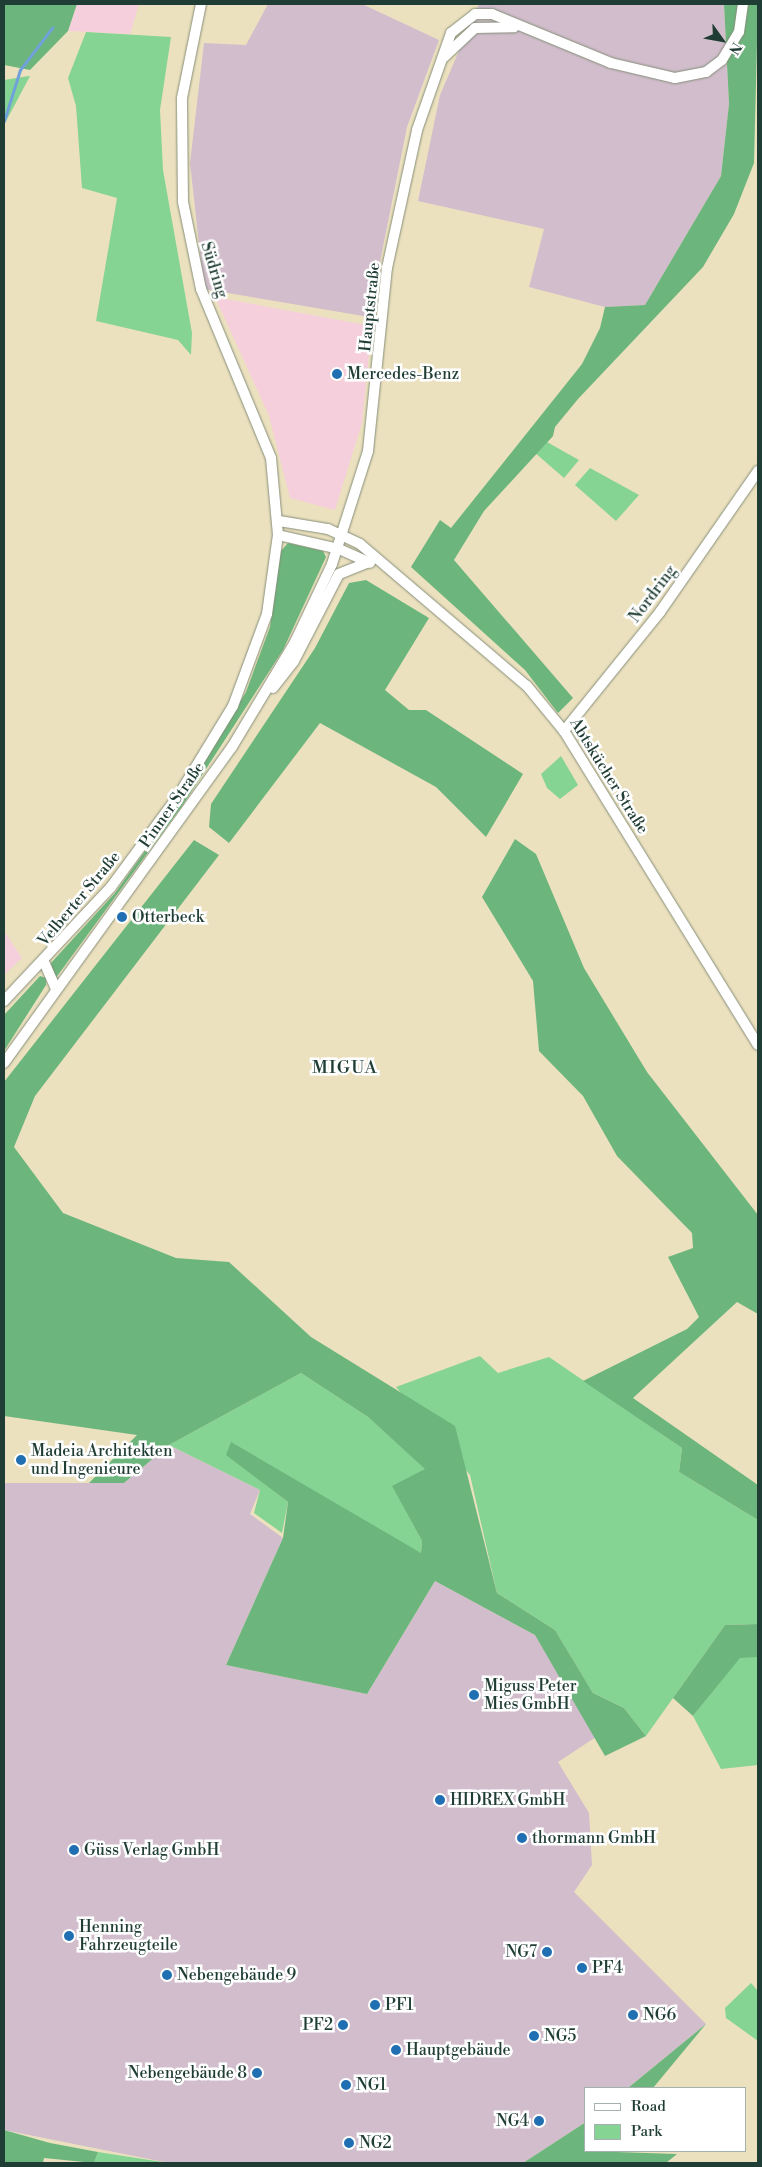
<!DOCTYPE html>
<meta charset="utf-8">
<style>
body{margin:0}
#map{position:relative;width:762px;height:2167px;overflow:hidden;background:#ece1bf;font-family:"Libre Bodoni",serif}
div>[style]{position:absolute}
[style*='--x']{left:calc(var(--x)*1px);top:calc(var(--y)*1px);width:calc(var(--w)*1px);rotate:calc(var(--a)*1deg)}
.built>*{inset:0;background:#f5cfdb}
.industrial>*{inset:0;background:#d1bdcc}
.green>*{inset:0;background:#86d493}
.forest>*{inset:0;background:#6cb67d}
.stream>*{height:2.5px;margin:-1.25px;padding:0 1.25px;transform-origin:1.25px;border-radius:1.25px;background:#70a1da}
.roads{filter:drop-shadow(0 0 1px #868f7a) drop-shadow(0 0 1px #868f7a)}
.minor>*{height:10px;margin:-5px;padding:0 5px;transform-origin:5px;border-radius:5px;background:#fff}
.dots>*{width:14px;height:14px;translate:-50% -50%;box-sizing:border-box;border:2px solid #fff;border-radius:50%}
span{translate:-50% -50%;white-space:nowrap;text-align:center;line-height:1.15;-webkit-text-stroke:5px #fff;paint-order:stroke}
.street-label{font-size:16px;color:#1f3d34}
.poi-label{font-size:16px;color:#1f3d34}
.left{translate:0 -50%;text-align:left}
.right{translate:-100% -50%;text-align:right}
.neighbourhood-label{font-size:18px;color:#1f3d34;letter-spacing:1px}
.frame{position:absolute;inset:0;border:5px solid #1f3d34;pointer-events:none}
.legend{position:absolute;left:584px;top:2087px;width:162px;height:65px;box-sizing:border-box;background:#fff;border:1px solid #a5b1ae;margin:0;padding:6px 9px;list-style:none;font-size:15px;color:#1f3d34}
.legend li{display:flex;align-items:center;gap:10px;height:25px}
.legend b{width:25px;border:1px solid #a5b1ae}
.north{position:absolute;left:697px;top:15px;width:50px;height:50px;-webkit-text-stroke:4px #fff;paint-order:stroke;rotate:122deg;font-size:14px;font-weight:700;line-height:20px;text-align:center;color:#1f3d34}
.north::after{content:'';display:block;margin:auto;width:18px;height:22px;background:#1f3d34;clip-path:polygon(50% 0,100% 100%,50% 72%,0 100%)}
</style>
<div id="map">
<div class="built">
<div style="clip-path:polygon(77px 4px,139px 4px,130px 34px,68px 31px)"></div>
<div style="clip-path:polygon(215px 297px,372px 326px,362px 423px,335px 510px,290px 498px,269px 416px)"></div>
<div style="clip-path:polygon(4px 931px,22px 958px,4px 975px)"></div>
</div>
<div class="industrial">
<div style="clip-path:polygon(268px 4px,362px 4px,439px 40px,407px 127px,369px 317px,204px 289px,190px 163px,204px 43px,246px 45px)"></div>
<div style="clip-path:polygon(479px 4px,724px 4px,729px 104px,721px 176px,645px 305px,605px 307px,529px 287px,544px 229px,418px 201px,440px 95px)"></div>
<div style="clip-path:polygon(169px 1445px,260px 1490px,250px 1514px,283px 1538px,226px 1665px,367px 1694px,435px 1581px,535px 1635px,596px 1737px,558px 1762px,589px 1813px,592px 1865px,574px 1892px,706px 2024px,628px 2088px,586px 2088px,586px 2122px,523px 2163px,169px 2163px,4px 2130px,4px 1483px,124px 1483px)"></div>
</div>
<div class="green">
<div style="clip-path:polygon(86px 32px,171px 37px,160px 110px,163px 170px,192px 333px,191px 355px,178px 340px,96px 321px,117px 198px,82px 188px,76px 106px,68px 78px)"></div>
<div style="clip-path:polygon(29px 76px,30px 76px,4px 125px,4px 80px)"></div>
<div style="clip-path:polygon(553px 436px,547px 442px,579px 460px,564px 478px,534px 452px)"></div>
<div style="clip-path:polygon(590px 468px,639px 495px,616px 521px,575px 485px)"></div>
<div style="clip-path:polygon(561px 756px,578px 785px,560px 799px,547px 788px,541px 774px)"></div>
<div style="clip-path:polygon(480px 1356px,498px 1373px,549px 1357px,682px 1448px,679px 1472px,758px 1520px,758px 1624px,725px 1625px,646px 1736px,624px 1708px,593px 1693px,555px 1630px,497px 1593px,470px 1475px,396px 1387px)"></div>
<div style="clip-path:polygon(301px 1373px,368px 1417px,426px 1469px,393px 1487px,422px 1541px,421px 1553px,227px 1455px,288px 1502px,282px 1533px,254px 1513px,260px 1490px,169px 1445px)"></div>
<div style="clip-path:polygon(740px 1657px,758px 1657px,758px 1765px,721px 1769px,693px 1716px)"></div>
<div style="clip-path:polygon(751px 1983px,758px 1991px,758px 2041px,726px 2018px,725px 2008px)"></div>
<div style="clip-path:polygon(98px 2152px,169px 2163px,94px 2163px)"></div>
</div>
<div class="forest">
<div style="clip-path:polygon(4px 4px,77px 4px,68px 31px,30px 70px,4px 65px)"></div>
<div style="clip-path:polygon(724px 4px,758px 4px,754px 163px,734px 214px,703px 267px,578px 399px,555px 427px,553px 436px,484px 511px,454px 560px,573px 698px,558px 713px,525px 670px,411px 567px,440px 520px,451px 528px,582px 364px,600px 328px,605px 307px,645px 305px,721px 176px,729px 104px)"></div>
<div style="clip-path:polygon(288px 543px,323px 551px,326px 557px,283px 650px,182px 806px,55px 979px,51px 963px,115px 893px,176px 808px,246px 692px,270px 627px,281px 551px)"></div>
<div style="clip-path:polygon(366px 580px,429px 618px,385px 690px,409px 710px,426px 710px,523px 774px,486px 837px,436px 787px,320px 723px,229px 843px,209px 827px,211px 804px,315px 648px,349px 583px)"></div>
<div style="clip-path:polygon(515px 839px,536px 854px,584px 968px,647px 1072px,758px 1215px,758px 1314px,737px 1302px,633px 1398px,758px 1485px,758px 1520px,679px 1472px,682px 1448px,583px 1381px,687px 1329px,699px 1317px,668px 1257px,693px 1248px,692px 1233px,617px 1156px,583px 1096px,539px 1051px,533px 981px,482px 897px)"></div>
<div style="clip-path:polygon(194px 840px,219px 855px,35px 1096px,14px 1147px,63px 1213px,176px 1258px,229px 1262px,311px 1337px,455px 1426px,497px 1593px,555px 1630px,593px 1693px,624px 1708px,646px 1736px,605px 1756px,535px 1635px,435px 1581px,367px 1694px,226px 1665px,283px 1538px,288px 1502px,226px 1455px,231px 1442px,421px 1553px,422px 1541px,392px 1486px,425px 1469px,368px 1417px,301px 1373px,169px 1445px,124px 1483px,89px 1483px,137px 1435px,4px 1416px,4px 1082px)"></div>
<div style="clip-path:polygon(40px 976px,46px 978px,46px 985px,4px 1051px,4px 1015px)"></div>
<div style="clip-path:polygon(758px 1624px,758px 1657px,740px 1658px,693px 1716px,673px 1698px,725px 1625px)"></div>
<div style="clip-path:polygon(706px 2024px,653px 2088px,628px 2088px)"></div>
<div style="clip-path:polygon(586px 2122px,586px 2151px,677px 2154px,666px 2163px,523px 2163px)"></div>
<div style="clip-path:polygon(4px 2130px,50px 2143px,98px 2152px,94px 2163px,44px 2158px,43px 2163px,4px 2163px)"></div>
</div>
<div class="stream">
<div style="--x:4;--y:121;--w:53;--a:-72.6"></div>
<div style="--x:20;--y:70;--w:53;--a:-52.7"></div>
</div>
<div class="roads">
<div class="minor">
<div style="--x:444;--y:57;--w:42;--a:-43.1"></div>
<div style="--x:475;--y:28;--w:39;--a:-1"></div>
<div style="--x:279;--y:521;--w:50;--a:9.3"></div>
<div style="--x:328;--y:529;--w:35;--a:25"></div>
<div style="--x:360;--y:544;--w:219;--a:40.4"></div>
<div style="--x:527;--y:686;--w:58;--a:50.6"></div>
<div style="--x:564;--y:731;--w:369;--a:58.3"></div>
<div style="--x:278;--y:535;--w:63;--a:12.9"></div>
<div style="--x:339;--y:549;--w:34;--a:24"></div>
<div style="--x:273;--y:688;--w:34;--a:-52"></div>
<div style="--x:294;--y:661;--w:98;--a:-62.7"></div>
<div style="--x:339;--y:574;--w:32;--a:-22"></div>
<div style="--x:564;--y:731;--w:153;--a:-51.1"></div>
<div style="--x:660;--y:612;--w:172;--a:-55.2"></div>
<div style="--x:44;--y:962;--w:30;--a:66"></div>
<div style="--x:4;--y:1001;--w:156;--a:-46.8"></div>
<div style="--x:111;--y:887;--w:113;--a:-53.6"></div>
<div style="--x:178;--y:796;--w:105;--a:-58.6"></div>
<div style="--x:233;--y:706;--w:98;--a:-69.7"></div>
<div style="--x:267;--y:614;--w:80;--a:-82.1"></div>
<div style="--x:278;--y:535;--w:77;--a:-95.2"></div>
<div style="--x:271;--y:458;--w:183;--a:-112.5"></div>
<div style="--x:201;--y:289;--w:89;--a:-101.7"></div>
<div style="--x:183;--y:202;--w:104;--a:-90.6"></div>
<div style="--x:182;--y:98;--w:96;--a:-78.6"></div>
<div style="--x:4;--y:1063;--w:390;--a:-54.2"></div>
<div style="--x:232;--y:747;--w:122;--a:-59"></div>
<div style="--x:295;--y:642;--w:86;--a:-64.6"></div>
<div style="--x:332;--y:564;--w:119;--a:-72.3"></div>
<div style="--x:368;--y:451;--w:184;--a:-84.1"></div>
<div style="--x:387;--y:268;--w:141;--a:-77.7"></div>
<div style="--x:417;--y:130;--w:103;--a:-70.7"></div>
<div style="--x:451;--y:33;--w:31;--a:-38"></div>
<div style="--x:475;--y:14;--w:17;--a:0"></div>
<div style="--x:492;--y:14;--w:129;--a:22.4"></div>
<div style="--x:611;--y:63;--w:66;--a:13.2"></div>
<div style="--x:675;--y:78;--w:32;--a:-11"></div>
<div style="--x:706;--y:72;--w:20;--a:-37"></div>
<div style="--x:722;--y:60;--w:33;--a:-59"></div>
<div style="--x:739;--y:32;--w:28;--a:-82"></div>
</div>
</div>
<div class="dots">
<div style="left:337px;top:374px;background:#1f6fb2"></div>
<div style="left:122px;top:917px;background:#1f6fb2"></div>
<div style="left:21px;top:1460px;background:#1f6fb2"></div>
<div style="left:474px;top:1695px;background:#1f6fb2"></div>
<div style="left:440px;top:1800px;background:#1f6fb2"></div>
<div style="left:522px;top:1838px;background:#1f6fb2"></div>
<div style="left:74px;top:1850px;background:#1f6fb2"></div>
<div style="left:69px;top:1936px;background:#1f6fb2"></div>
<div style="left:547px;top:1952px;background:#1f6fb2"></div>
<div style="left:582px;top:1968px;background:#1f6fb2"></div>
<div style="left:167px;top:1975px;background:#1f6fb2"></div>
<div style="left:375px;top:2005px;background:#1f6fb2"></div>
<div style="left:633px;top:2015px;background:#1f6fb2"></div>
<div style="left:343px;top:2025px;background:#1f6fb2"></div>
<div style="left:534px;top:2036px;background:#1f6fb2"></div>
<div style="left:396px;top:2050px;background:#1f6fb2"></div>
<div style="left:257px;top:2073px;background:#1f6fb2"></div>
<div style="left:346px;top:2085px;background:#1f6fb2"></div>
<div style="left:539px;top:2121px;background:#1f6fb2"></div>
<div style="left:349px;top:2143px;background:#1f6fb2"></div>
</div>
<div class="street-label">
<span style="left:214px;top:270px;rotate:73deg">Südring</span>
<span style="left:370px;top:307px;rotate:-84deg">Hauptstraße</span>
<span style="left:653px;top:594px;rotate:-53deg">Nordring</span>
<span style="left:609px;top:776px;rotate:58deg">Abtskücher Straße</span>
<span style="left:172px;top:805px;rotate:-55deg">Pinner Straße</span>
<span style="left:79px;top:899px;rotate:-50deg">Velberter Straße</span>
</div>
<div class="poi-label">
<span class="left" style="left:347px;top:374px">Mercedes-Benz</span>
<span class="left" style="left:132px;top:917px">Otterbeck</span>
<span class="left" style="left:31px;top:1460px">Madeia Architekten<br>und Ingenieure</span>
<span class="left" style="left:484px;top:1695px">Miguss Peter<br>Mies GmbH</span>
<span class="left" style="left:450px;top:1800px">HIDREX GmbH</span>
<span class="left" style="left:532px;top:1838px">thormann GmbH</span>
<span class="left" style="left:84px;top:1850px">Güss Verlag GmbH</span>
<span class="left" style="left:79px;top:1936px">Henning<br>Fahrzeugteile</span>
<span class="right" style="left:537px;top:1952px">NG7</span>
<span class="left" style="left:592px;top:1968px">PF4</span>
<span class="left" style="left:177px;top:1975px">Nebengebäude 9</span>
<span class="left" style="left:385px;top:2005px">PF1</span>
<span class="left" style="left:643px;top:2015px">NG6</span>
<span class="right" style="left:333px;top:2025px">PF2</span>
<span class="left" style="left:544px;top:2036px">NG5</span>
<span class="left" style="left:406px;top:2050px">Hauptgebäude</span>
<span class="right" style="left:247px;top:2073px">Nebengebäude 8</span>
<span class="left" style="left:356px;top:2085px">NG1</span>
<span class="right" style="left:529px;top:2121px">NG4</span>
<span class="left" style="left:359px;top:2143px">NG2</span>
</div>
<div class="neighbourhood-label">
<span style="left:345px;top:1068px">MIGUA</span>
</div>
<div class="frame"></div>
<ul class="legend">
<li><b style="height:6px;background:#fff"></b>Road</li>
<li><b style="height:14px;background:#86d493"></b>Park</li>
</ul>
<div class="north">N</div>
</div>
